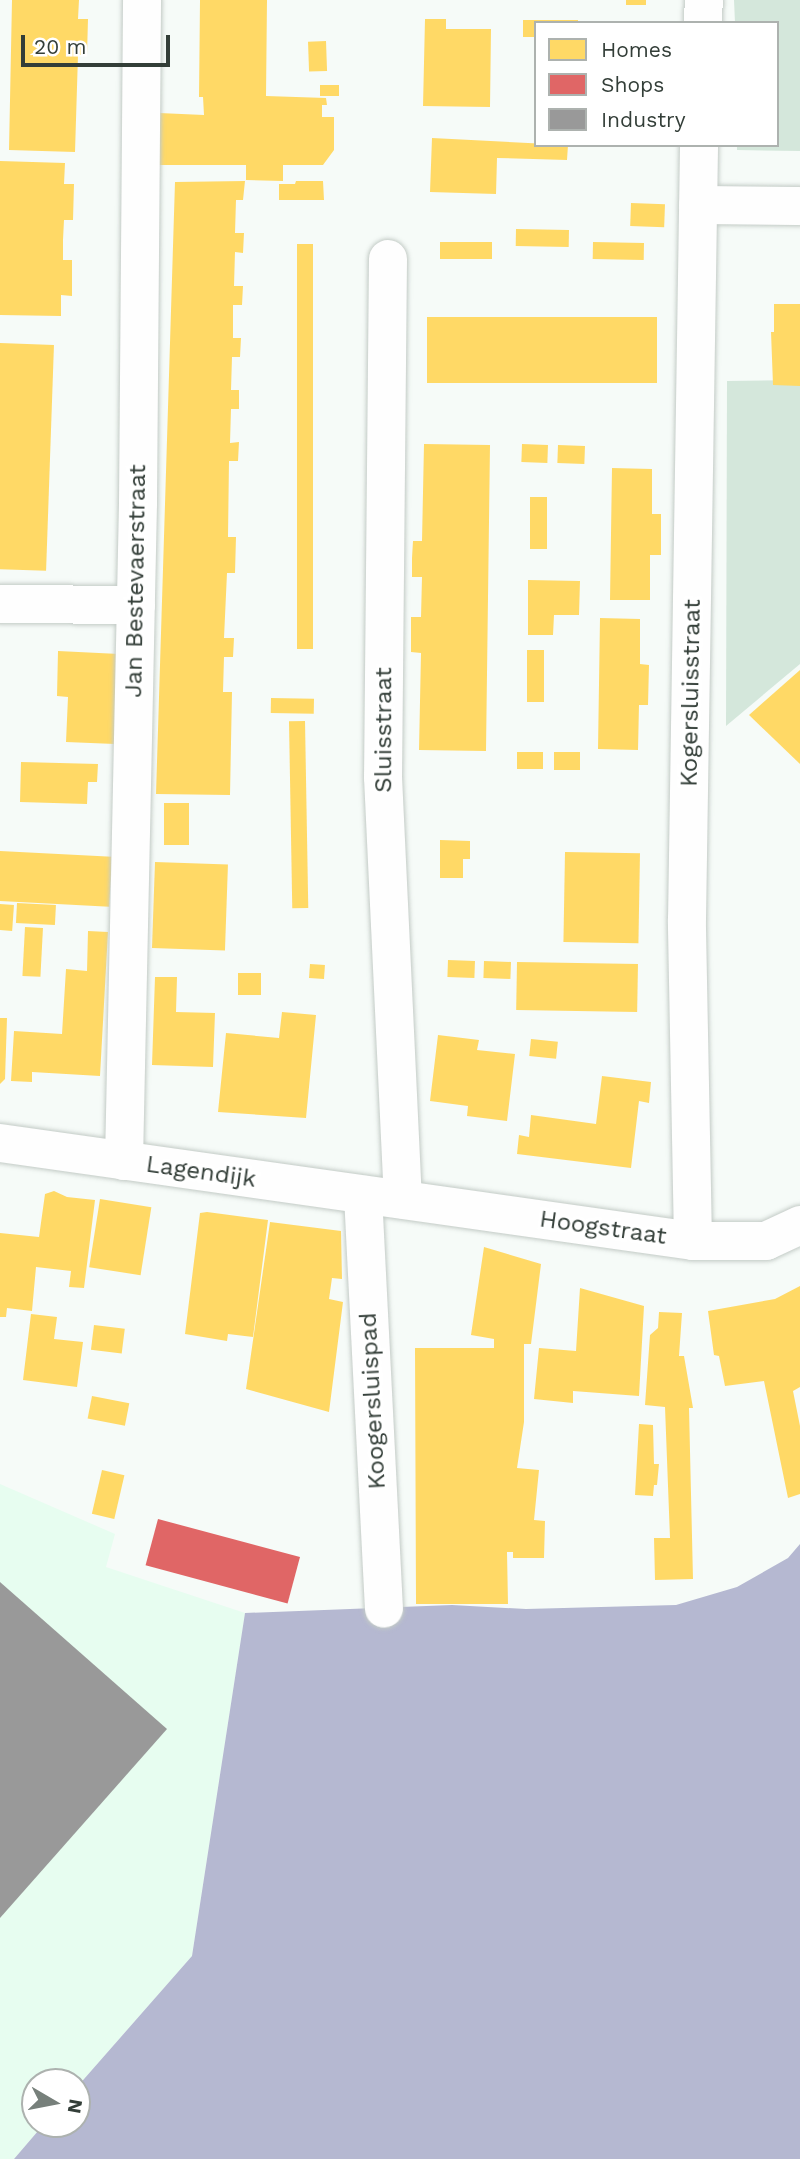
<!DOCTYPE html>
<style>
body{margin:0}
#map{position:relative;width:800px;height:2159px;overflow:hidden;background:#f6fbf8;font-family:"Work Sans",sans-serif}
div>[style]{position:absolute}
[style*='--x']{left:calc(var(--x)*1px);top:calc(var(--y)*1px);width:calc(var(--w)*1px);rotate:calc(var(--a)*1deg)}
.built>*{inset:0;background:#e7fdf0}
.green>*{inset:0;background:#d4e7db}
.water>*{inset:0;background:#b5b8d1}
.homes>*{inset:0;background:#ffd966;transform-origin:0 0}
.shops>*{inset:0;background:#e06666;transform-origin:0 0}
.industry>*{inset:0;background:#999}
.roads{filter:drop-shadow(0 0 2px #c3cbc6) drop-shadow(0 0 2px #c3cbc6)}
.minor>*{height:38px;margin:-19px;padding:0 19px;transform-origin:19px;border-radius:19px;background:#fefefe}
.tertiary>*{height:38px;margin:-19px;padding:0 19px;transform-origin:19px;border-radius:19px;background:#fefefe}
span{translate:-50% -50%;white-space:nowrap;text-align:center;line-height:1.15;-webkit-text-stroke:7px #fff;paint-order:stroke}
.street-label{font-size:24px;color:#333e38}
.legend{position:absolute;left:534px;top:21px;width:245px;height:126px;box-sizing:border-box;background:#fff;border:2px solid #adb2af;margin:0;padding:9px 12px;list-style:none;font-size:21px;color:#333e38}
.legend li{display:flex;align-items:center;gap:14px;height:35px}
.legend b{width:35px;border:2px solid #adb2af}
.north{position:absolute;left:21px;top:2068px;width:70px;height:70px;box-sizing:border-box;background:#fff;border:2px solid #adb2af;border-radius:50%;rotate:100deg;font-size:19px;font-weight:700;line-height:28px;text-align:center;color:#333e38}
.north::after{content:'';display:block;margin:auto;width:24px;height:32px;background:#77807b;clip-path:polygon(50% 0,100% 100%,50% 72%,0 100%)}
.scale{position:absolute;left:21px;top:35px;width:149px;height:32px;box-sizing:border-box;border:4px solid #333e38;border-top:0;padding-left:9px;font-size:21px;line-height:24px;white-space:nowrap;color:#333e38;-webkit-text-stroke:5px #fff;paint-order:stroke}
</style>
<div id="map">
<div class="built">
<div style="clip-path:polygon(0 1484px,115px 1534px,106px 1567px,245px 1613px,192px 1956px,77px 2087px,77px 2082px,35px 2082px,35px 2124px,44px 2124px,14px 2159px,0 2159px)"></div>
</div>
<div class="green">
<div style="clip-path:polygon(734px 0,800px 0,800px 151px,737px 150px,737px 145px,777px 145px,777px 23px,735px 23px)"></div>
<div style="clip-path:polygon(800px 380px,800px 664px,726px 726px,727px 381px)"></div>
</div>
<div class="water">
<div style="clip-path:polygon(800px 1544px,800px 2159px,14px 2159px,44px 2124px,77px 2124px,77px 2087px,192px 1956px,245px 1613px,452px 1605px,526px 1609px,676px 1605px,737px 1587px,788px 1558px)"></div>
</div>
<div class="homes">
<div style="clip-path:polygon(12px 0,79px 0,78px 19px,88px 19px,87px 55px,78px 55px,75px 152px,9px 150px)"></div>
<div style="clip-path:polygon(200px 0,267px 0,266px 96px,326px 98px,327px 105px,322px 105px,322px 117px,334px 117px,334px 150px,323px 165px,283px 165px,283px 181px,246px 180px,246px 165px,159px 165px,159px 113px,204px 115px,203px 97px,199px 97px)"></div>
<div style="left:626px;top:0;width:20px;height:5px"></div>
<div style="clip-path:polygon(425px 19px,446px 19px,446px 29px,491px 29px,490px 107px,423px 106px)"></div>
<div style="clip-path:polygon(523px 20px,578px 20px,578px 23px,536px 23px,536px 37px,523px 37px)"></div>
<div style="left:326px;top:41px;width:30px;height:18px;rotate:88deg"></div>
<div style="left:339px;top:85px;width:11px;height:19px;rotate:90deg"></div>
<div style="clip-path:polygon(432px 138px,568px 145px,567px 160px,497px 158px,496px 194px,430px 192px)"></div>
<div style="clip-path:polygon(0 161px,65px 163px,64px 184px,74px 184px,73px 220px,64px 220px,63px 240px,63px 260px,72px 260px,72px 296px,61px 295px,61px 316px,0 315px)"></div>
<div style="clip-path:polygon(245px 181px,243px 200px,236px 200px,235px 233px,244px 233px,243px 253px,235px 252px,234px 286px,243px 286px,242px 305px,233px 305px,233px 338px,241px 338px,240px 357px,232px 357px,231px 390px,239px 390px,239px 409px,231px 409px,230px 443px,239px 442px,238px 461px,229px 461px,228px 537px,236px 537px,235px 573px,227px 573px,224px 638px,234px 638px,233px 657px,224px 657px,223px 692px,232px 692px,230px 795px,156px 794px,175px 182px)"></div>
<div style="clip-path:polygon(296px 181px,323px 181px,324px 200px,279px 200px,279px 184px,295px 184px)"></div>
<div style="left:631px;top:203px;width:34px;height:23px;rotate:2deg"></div>
<div style="left:516px;top:229px;width:53px;height:17px;rotate:1deg"></div>
<div style="left:440px;top:242px;width:52px;height:17px"></div>
<div style="left:593px;top:242px;width:51px;height:17px;rotate:1deg"></div>
<div style="left:297px;top:244px;width:16px;height:405px"></div>
<div style="clip-path:polygon(774px 304px,800px 304px,800px 386px,773px 385px,771px 332px,774px 332px)"></div>
<div style="left:427px;top:317px;width:230px;height:66px"></div>
<div style="left:0;top:343px;width:54px;height:226px;rotate:2deg"></div>
<div style="clip-path:polygon(424px 444px,490px 445px,486px 751px,419px 750px,421px 653px,411px 652px,411px 617px,421px 617px,422px 577px,412px 577px,412px 558px,413px 541px,422px 541px)"></div>
<div style="left:522px;top:444px;width:26px;height:18px;rotate:2deg"></div>
<div style="left:558px;top:445px;width:27px;height:18px;rotate:2deg"></div>
<div style="clip-path:polygon(612px 468px,652px 469px,652px 514px,661px 514px,661px 555px,650px 555px,650px 600px,610px 600px)"></div>
<div style="left:530px;top:497px;width:17px;height:52px"></div>
<div style="clip-path:polygon(528px 580px,580px 581px,579px 615px,554px 615px,553px 635px,528px 635px)"></div>
<div style="clip-path:polygon(600px 618px,640px 619px,640px 664px,649px 665px,648px 705px,639px 705px,638px 750px,598px 749px)"></div>
<div style="left:527px;top:650px;width:17px;height:52px"></div>
<div style="clip-path:polygon(58px 651px,119px 654px,115px 744px,66px 742px,68px 697px,57px 696px)"></div>
<div style="clip-path:polygon(800px 670px,800px 764px,749px 715px)"></div>
<div style="left:271px;top:698px;width:43px;height:15px;rotate:1deg"></div>
<div style="left:305px;top:721px;width:187px;height:16px;rotate:89deg"></div>
<div style="left:517px;top:752px;width:26px;height:17px"></div>
<div style="left:554px;top:752px;width:26px;height:18px"></div>
<div style="clip-path:polygon(21px 762px,98px 764px,97px 782px,88px 782px,87px 804px,20px 802px)"></div>
<div style="left:164px;top:803px;width:25px;height:42px"></div>
<div style="clip-path:polygon(440px 840px,470px 841px,470px 859px,463px 859px,463px 878px,440px 878px)"></div>
<div style="left:0;top:851px;width:112px;height:50px;rotate:3deg"></div>
<div style="left:565px;top:852px;width:75px;height:90px;rotate:1deg"></div>
<div style="left:155px;top:862px;width:73px;height:86px;rotate:2deg"></div>
<div style="left:17px;top:903px;width:39px;height:20px;rotate:3deg"></div>
<div style="left:0;top:904px;width:14px;height:26px;rotate:4deg"></div>
<div style="left:25px;top:927px;width:18px;height:49px;rotate:3deg"></div>
<div style="clip-path:polygon(88px 931px,108px 932px,100px 1076px,32px 1072px,32px 1082px,11px 1081px,14px 1031px,62px 1034px,66px 969px,87px 971px)"></div>
<div style="left:448px;top:960px;width:27px;height:17px;rotate:2deg"></div>
<div style="left:484px;top:961px;width:27px;height:17px;rotate:2deg"></div>
<div style="left:517px;top:962px;width:121px;height:48px;rotate:1deg"></div>
<div style="left:310px;top:964px;width:15px;height:14px;rotate:4deg"></div>
<div style="left:238px;top:973px;width:23px;height:22px"></div>
<div style="clip-path:polygon(155px 977px,177px 977px,176px 1012px,215px 1013px,213px 1067px,152px 1065px)"></div>
<div style="clip-path:polygon(282px 1012px,316px 1015px,306px 1118px,218px 1112px,226px 1033px,279px 1038px)"></div>
<div style="clip-path:polygon(0 1018px,7px 1018px,5px 1079px,0 1084px)"></div>
<div style="clip-path:polygon(438px 1035px,479px 1040px,477px 1050px,515px 1054px,507px 1121px,467px 1116px,468px 1106px,430px 1101px)"></div>
<div style="left:531px;top:1039px;width:27px;height:17px;rotate:6deg"></div>
<div style="clip-path:polygon(602px 1076px,651px 1082px,649px 1103px,639px 1101px,631px 1168px,517px 1154px,519px 1135px,529px 1137px,531px 1115px,596px 1124px)"></div>
<div style="clip-path:polygon(54px 1191px,67px 1197px,95px 1200px,84px 1288px,69px 1287px,71px 1271px,36px 1267px,32px 1311px,7px 1308px,6px 1317px,0 1317px,0 1233px,39px 1237px,45px 1194px)"></div>
<div style="left:100px;top:1199px;width:52px;height:69px;rotate:9deg"></div>
<div style="clip-path:polygon(207px 1212px,268px 1220px,253px 1337px,228px 1334px,227px 1341px,185px 1334px,200px 1213px)"></div>
<div style="clip-path:polygon(270px 1222px,341px 1231px,342px 1279px,332px 1278px,329px 1299px,343px 1302px,329px 1412px,246px 1389px)"></div>
<div style="clip-path:polygon(484px 1247px,541px 1264px,531px 1344px,524px 1344px,524px 1422px,517px 1468px,539px 1470px,534px 1520px,545px 1521px,544px 1558px,513px 1558px,513px 1552px,507px 1552px,508px 1604px,416px 1604px,415px 1348px,494px 1348px,494px 1339px,471px 1335px)"></div>
<div style="clip-path:polygon(800px 1286px,800px 1387px,793px 1391px,800px 1426px,800px 1494px,788px 1498px,764px 1381px,725px 1386px,719px 1356px,714px 1355px,708px 1311px,775px 1299px)"></div>
<div style="clip-path:polygon(580px 1288px,644px 1306px,639px 1396px,573px 1391px,573px 1403px,534px 1399px,539px 1348px,576px 1351px)"></div>
<div style="clip-path:polygon(659px 1312px,682px 1313px,679px 1356px,684px 1356px,693px 1408px,689px 1408px,693px 1579px,655px 1580px,654px 1538px,670px 1538px,665px 1407px,645px 1405px,650px 1335px,658px 1328px)"></div>
<div style="clip-path:polygon(31px 1314px,57px 1317px,54px 1339px,83px 1342px,77px 1387px,23px 1380px)"></div>
<div style="left:94px;top:1325px;width:31px;height:25px;rotate:7deg"></div>
<div style="left:92px;top:1396px;width:38px;height:23px;rotate:11deg"></div>
<div style="clip-path:polygon(639px 1424px,653px 1425px,654px 1464px,659px 1464px,657px 1485px,654px 1485px,653px 1496px,635px 1495px)"></div>
<div style="left:102px;top:1470px;width:23px;height:45px;rotate:13deg"></div>
</div>
<div class="shops">
<div style="left:158px;top:1519px;width:147px;height:48px;rotate:15deg"></div>
</div>
<div class="industry">
<div style="clip-path:polygon(0 1582px,167px 1729px,0 1918px)"></div>
</div>
<div class="roads">
<div class="minor">
<div style="--x:703;--y:23;--w:23;--a:-88"></div>
<div style="--x:698;--y:205;--w:102;--a:0.6"></div>
<div style="--x:388;--y:259;--w:518;--a:90.55"></div>
<div style="--x:383;--y:777;--w:423;--a:87.3"></div>
<div style="--x:0;--y:604;--w:136;--a:0.4"></div>
<div style="--x:124;--y:1161;--w:658;--a:-88.78"></div>
<div style="--x:138;--y:503;--w:503;--a:-89.54"></div>
<div style="--x:363;--y:1195;--w:414;--a:87.1"></div>
<div style="--x:693;--y:1241;--w:321;--a:-91.1"></div>
<div style="--x:687;--y:920;--w:775;--a:-89.11"></div>
</div>
<div class="tertiary">
<div style="--x:0;--y:1143;--w:700;--a:8.05"></div>
<div style="--x:693;--y:1241;--w:73;--a:0"></div>
<div style="--x:766;--y:1241;--w:38;--a:-25"></div>
</div>
</div>
<div class="street-label">
<span style="left:136px;top:581px;rotate:-89deg">Jan Bestevaerstraat</span>
<span style="left:691px;top:693px;rotate:-89deg">Kogersluisstraat</span>
<span style="left:384px;top:730px;rotate:-90deg">Sluisstraat</span>
<span style="left:201px;top:1172px;rotate:8deg">Lagendijk</span>
<span style="left:603px;top:1228px;rotate:8deg">Hoogstraat</span>
<span style="left:373px;top:1401px;rotate:-93deg">Koogersluispad</span>
</div>
<ul class="legend">
<li><b style="height:19px;background:#ffd966"></b>Homes</li>
<li><b style="height:19px;background:#e06666"></b>Shops</li>
<li><b style="height:19px;background:#999"></b>Industry</li>
</ul>
<div class="north">N</div>
<div class="scale">20 m</div>
</div>
